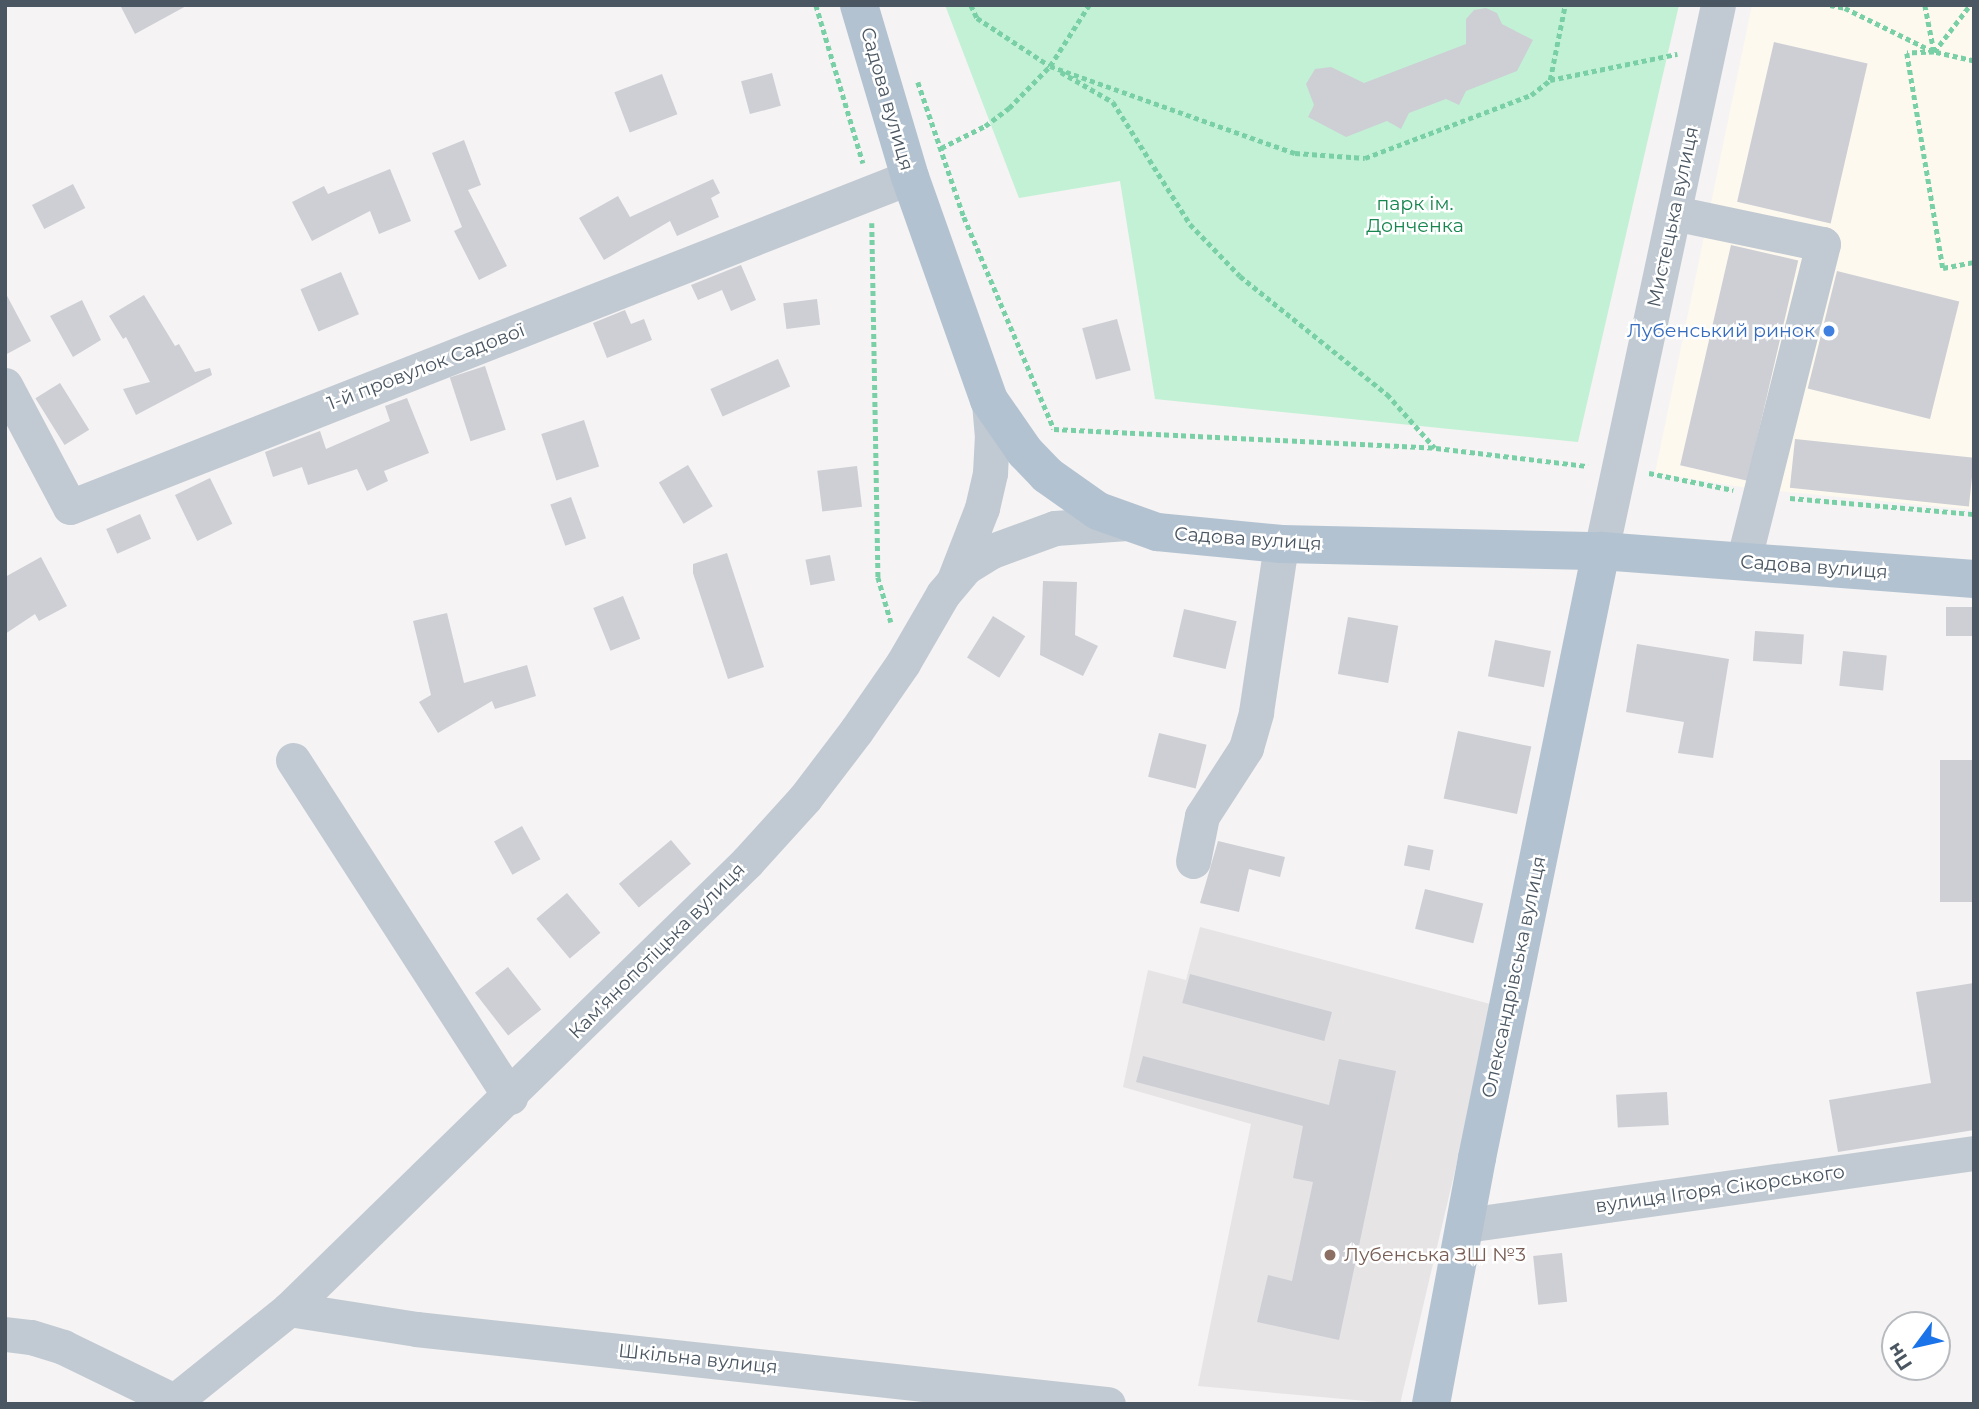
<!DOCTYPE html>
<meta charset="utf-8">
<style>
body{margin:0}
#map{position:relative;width:1979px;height:1409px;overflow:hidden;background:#f5f3f3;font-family:Montserrat,sans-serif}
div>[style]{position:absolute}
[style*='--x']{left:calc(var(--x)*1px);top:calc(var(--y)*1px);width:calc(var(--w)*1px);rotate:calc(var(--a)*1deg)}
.commercial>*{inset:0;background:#fdf9ef}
.education>*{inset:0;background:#e6e4e5}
.green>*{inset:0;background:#c3f1d5}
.building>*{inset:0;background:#cdcfd5;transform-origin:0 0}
.path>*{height:4.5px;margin-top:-2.25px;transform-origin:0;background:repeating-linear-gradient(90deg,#7ad0a6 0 5px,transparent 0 8.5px)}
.minor>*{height:35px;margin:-17.5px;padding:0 17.5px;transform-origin:17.5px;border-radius:17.5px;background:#c1cad2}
.major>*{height:38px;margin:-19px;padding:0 19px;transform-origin:19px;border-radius:19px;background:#b3c2d1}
.dots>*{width:19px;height:19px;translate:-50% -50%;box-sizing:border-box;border:4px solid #fff;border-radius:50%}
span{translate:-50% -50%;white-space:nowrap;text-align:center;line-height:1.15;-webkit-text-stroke:5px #fff;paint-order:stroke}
.street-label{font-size:19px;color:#4a5661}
.park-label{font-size:19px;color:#17864f}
.shop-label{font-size:19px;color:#366cbe}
.right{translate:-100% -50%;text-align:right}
.education-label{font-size:19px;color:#785e54}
.left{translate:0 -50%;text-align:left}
.frame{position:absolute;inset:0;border:7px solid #4a5661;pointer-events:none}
.north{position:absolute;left:1881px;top:1311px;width:70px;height:70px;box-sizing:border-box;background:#fff;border:2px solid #b7bbc0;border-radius:50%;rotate:237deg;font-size:19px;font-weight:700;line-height:28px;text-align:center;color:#4a5661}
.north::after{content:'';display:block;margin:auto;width:24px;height:32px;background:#1a73e8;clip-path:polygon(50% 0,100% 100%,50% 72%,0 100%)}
</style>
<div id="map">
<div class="commercial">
<div style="clip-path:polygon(1752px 5px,1974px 5px,1974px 510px,1747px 488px,1655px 473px)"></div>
</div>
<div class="education">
<div style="clip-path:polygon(1200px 927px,1494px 1005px,1400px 1404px,1198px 1386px,1251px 1124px,1123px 1087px,1148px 970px,1186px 980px)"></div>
</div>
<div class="green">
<div style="clip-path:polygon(945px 5px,1679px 5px,1578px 442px,1155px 399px,1120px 181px,1019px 198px)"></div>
</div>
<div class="building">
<div style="clip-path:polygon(120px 5px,188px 5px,135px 34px)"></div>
<div style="clip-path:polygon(1486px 8px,1497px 13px,1502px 24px,1533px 40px,1517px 71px,1466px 91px,1459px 105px,1446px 99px,1409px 113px,1401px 129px,1387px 121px,1346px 137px,1308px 117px,1314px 105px,1306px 84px,1315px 69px,1331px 67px,1364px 83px,1466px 44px,1466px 19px,1474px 10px)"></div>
<div style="left:1774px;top:42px;width:96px;height:164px;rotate:13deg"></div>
<div style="left:772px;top:73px;width:34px;height:32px;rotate:75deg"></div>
<div style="left:662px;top:74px;width:43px;height:51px;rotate:69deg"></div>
<div style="clip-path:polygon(464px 140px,481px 185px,468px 190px,507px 266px,479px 280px,454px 231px,462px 227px,432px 153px)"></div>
<div style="clip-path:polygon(390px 169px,411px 221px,379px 234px,370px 211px,312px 241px,292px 202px,324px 186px,328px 194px)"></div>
<div style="clip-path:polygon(713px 179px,720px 193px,711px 198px,719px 217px,677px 236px,670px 221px,604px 260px,579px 218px,618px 196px,630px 217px)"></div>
<div style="left:73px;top:184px;width:27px;height:46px;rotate:63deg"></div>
<div style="left:1731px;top:245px;width:69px;height:226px;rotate:13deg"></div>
<div style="clip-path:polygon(741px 265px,756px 300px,731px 311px,722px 290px,698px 300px,691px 285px)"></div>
<div style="left:1837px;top:271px;width:126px;height:121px;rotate:14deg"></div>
<div style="left:341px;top:272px;width:46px;height:44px;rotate:67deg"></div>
<div style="clip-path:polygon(5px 292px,31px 341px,5px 355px)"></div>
<div style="clip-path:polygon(144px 295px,175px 346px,179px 344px,195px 372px,210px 368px,212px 375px,136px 415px,123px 389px,150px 382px,126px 337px,123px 339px,109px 316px)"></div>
<div style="left:817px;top:299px;width:26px;height:34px;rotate:83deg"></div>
<div style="clip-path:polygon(82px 300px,101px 340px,73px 357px,50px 316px)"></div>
<div style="clip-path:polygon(625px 310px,631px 324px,644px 319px,652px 340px,607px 358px,593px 323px)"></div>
<div style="left:1117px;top:319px;width:53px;height:36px;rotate:75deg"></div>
<div style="left:778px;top:359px;width:30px;height:74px;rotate:66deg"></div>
<div style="left:485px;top:366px;width:67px;height:37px;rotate:72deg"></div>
<div style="left:60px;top:383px;width:55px;height:29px;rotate:58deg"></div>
<div style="clip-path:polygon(407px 398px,429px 453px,384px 471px,388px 481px,367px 491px,357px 469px,308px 485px,302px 467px,273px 477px,265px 452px,320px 431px,326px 449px,390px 421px,385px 406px)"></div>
<div style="left:584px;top:420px;width:49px;height:45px;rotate:72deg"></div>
<div style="left:1795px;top:439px;width:180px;height:49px;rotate:6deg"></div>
<div style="left:688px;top:465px;width:48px;height:34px;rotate:59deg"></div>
<div style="left:857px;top:466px;width:41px;height:40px;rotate:83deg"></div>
<div style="left:210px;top:478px;width:51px;height:39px;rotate:64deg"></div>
<div style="left:571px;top:497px;width:44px;height:22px;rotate:70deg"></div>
<div style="left:140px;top:514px;width:27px;height:37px;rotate:66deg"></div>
<div style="clip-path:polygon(727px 553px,764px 667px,728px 679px,693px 573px,693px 564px)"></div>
<div style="left:830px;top:555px;width:26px;height:25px;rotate:79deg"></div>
<div style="clip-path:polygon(41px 557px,67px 606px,39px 621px,35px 614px,5px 634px,5px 577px)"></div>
<div style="clip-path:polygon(1043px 581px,1077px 582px,1075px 635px,1098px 646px,1083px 676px,1040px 655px)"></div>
<div style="left:623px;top:596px;width:46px;height:32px;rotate:68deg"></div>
<div style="left:1946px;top:607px;width:28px;height:29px"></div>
<div style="left:1184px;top:609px;width:54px;height:49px;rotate:13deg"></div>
<div style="clip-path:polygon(447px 613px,464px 683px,527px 665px,536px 696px,495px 709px,492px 701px,438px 733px,419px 702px,431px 695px,413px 621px)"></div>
<div style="left:993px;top:616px;width:38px;height:49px;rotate:32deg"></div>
<div style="left:1348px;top:617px;width:51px;height:58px;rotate:10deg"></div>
<div style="left:1755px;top:631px;width:49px;height:30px;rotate:4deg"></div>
<div style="left:1495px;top:640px;width:57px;height:37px;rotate:11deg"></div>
<div style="clip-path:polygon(1637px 644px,1729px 659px,1713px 758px,1678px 753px,1684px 722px,1626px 712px)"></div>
<div style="left:1843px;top:651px;width:44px;height:35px;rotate:6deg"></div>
<div style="left:1458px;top:731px;width:75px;height:69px;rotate:12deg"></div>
<div style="left:1159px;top:733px;width:49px;height:45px;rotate:14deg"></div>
<div style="left:1974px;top:760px;width:142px;height:34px;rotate:90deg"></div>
<div style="left:522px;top:826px;width:38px;height:32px;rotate:61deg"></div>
<div style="left:671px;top:840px;width:31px;height:68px;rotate:50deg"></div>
<div style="clip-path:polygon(1218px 841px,1285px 857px,1280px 877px,1249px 869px,1239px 912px,1200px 903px)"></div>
<div style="left:1408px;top:845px;width:26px;height:21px;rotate:11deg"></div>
<div style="left:1425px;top:889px;width:60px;height:41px;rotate:14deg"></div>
<div style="left:567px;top:893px;width:52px;height:40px;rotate:50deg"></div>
<div style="left:508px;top:967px;width:54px;height:42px;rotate:52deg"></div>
<div style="left:1190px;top:974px;width:147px;height:30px;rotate:15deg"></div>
<div style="clip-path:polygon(1974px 983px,1974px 1130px,1838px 1152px,1829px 1100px,1931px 1083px,1916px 992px)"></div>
<div style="clip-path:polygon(1143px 1056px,1329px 1105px,1339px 1059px,1396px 1071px,1339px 1340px,1257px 1322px,1268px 1275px,1292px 1281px,1313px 1182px,1293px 1178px,1303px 1126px,1136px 1082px)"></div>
<div style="left:1667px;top:1092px;width:33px;height:51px;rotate:87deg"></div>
<div style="left:1562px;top:1253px;width:49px;height:29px;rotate:84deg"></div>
</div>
<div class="path">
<div style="--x:816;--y:5;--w:165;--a:73.4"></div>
<div style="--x:971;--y:5;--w:14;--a:65"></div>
<div style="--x:977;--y:18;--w:87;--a:33.3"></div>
<div style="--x:1050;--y:66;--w:260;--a:19.6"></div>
<div style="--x:1295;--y:153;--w:70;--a:4.1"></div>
<div style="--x:1365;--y:158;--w:178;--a:-20.8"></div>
<div style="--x:1531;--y:95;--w:24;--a:-38"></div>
<div style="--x:1550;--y:80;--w:130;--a:-11.6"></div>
<div style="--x:1830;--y:5;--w:15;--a:11"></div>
<div style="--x:1845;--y:8;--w:99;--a:26.3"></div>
<div style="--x:1934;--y:52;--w:59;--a:-52.5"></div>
<div style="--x:1925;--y:5;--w:47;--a:78.9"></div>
<div style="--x:1974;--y:61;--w:41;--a:-167.3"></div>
<div style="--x:1934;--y:52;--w:27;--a:178"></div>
<div style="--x:1907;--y:53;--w:218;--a:80.5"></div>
<div style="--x:1943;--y:268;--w:32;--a:-11"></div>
<div style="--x:1061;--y:72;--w:60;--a:30"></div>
<div style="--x:1113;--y:102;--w:144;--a:57.7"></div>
<div style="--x:1190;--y:224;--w:72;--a:46.1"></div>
<div style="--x:1240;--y:276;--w:189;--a:38.8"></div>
<div style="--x:1387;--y:394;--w:72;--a:48.4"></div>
<div style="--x:1550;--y:80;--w:76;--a:-78.7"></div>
<div style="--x:918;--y:82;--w:143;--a:71.2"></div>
<div style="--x:964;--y:217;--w:230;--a:67"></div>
<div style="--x:1054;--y:429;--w:382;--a:2.8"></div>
<div style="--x:1436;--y:448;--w:153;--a:6.8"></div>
<div style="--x:941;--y:148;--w:49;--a:-26.6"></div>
<div style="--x:985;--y:126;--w:30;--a:-37"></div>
<div style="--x:1009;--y:108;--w:59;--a:-45.7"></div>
<div style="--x:1050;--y:66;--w:72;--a:-57.4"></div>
<div style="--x:872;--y:223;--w:354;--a:89"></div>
<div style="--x:878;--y:577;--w:47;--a:73.9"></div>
<div style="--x:1649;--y:473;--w:86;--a:11.4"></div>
<div style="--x:1790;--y:498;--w:185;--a:5"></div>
</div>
<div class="minor">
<div style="--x:1674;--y:213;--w:152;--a:11.8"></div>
<div style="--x:1823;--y:244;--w:328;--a:104.1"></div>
<div style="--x:5;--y:385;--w:138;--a:62"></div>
<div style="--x:70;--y:507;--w:902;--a:-21.45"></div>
<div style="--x:1601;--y:551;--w:558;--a:-77.91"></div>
<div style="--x:954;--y:580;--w:77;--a:-68.7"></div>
<div style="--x:982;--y:508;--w:36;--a:-77"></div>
<div style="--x:990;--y:473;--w:36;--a:-87"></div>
<div style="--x:992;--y:437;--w:37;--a:-95"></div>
<div style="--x:293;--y:760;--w:401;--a:57.2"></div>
<div style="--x:1193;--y:861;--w:46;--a:-78.7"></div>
<div style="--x:1202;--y:816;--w:81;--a:-57.1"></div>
<div style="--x:1246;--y:748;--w:37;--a:-74"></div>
<div style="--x:1256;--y:712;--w:170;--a:-81.5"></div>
<div style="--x:1466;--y:1225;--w:513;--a:-8.07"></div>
<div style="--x:289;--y:1309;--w:129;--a:8.9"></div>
<div style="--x:416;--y:1329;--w:696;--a:6.19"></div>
<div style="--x:5;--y:1334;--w:26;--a:7"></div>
<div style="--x:31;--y:1337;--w:34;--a:17"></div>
<div style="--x:63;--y:1347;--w:123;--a:25.9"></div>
<div style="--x:171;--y:1404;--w:151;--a:-38.8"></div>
<div style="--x:289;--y:1309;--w:640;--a:-44.3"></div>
<div style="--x:747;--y:862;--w:86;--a:-47.8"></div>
<div style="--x:805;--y:798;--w:84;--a:-52.7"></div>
<div style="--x:856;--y:731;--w:83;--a:-55.3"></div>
<div style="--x:903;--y:663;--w:80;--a:-59.9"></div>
<div style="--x:943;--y:594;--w:35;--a:-50"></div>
<div style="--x:966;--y:567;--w:31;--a:-32"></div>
<div style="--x:992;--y:551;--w:67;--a:-20.1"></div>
<div style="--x:1055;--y:528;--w:72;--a:-4"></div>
</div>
<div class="major">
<div style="--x:859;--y:5;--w:179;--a:73.5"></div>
<div style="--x:910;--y:177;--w:237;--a:70.5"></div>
<div style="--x:989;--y:400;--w:63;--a:55.3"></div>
<div style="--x:1025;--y:452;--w:32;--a:46"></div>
<div style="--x:1047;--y:475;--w:62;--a:35.2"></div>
<div style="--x:1098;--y:511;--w:63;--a:19.6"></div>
<div style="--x:1157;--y:532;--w:125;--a:5.5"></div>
<div style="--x:1281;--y:544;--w:320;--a:1.3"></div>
<div style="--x:1601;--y:551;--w:374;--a:4.3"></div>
<div style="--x:1431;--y:1404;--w:250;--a:-79.4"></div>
<div style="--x:1477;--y:1158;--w:620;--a:-78.45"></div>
</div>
<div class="dots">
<div style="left:1829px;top:331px;background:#3f7fe0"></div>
<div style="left:1330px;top:1255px;background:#8d6e63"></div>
</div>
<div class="street-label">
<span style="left:887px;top:99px;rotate:74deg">Садова вулиця</span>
<span style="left:1673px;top:217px;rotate:-78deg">Мистецька вулиця</span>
<span style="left:426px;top:367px;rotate:-21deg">1-й провулок Садової</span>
<span style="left:1248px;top:539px;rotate:4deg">Садова вулиця</span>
<span style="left:1814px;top:567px;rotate:4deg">Садова вулиця</span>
<span style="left:657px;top:951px;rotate:-45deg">Камʼянопотіцька вулиця</span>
<span style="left:1514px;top:977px;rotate:-78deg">Олександрівська вулиця</span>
<span style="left:1720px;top:1189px;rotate:-8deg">вулиця Ігоря Сікорського</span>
<span style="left:698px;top:1359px;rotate:6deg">Шкільна вулиця</span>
</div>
<div class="park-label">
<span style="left:1415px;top:215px">парк ім.<br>Донченка</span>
</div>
<div class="shop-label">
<span class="right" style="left:1815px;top:331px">Лубенський ринок</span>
</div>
<div class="education-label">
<span class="left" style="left:1344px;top:1255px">Лубенська ЗШ №3</span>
</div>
<div class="frame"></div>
<div class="north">Пн</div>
</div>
